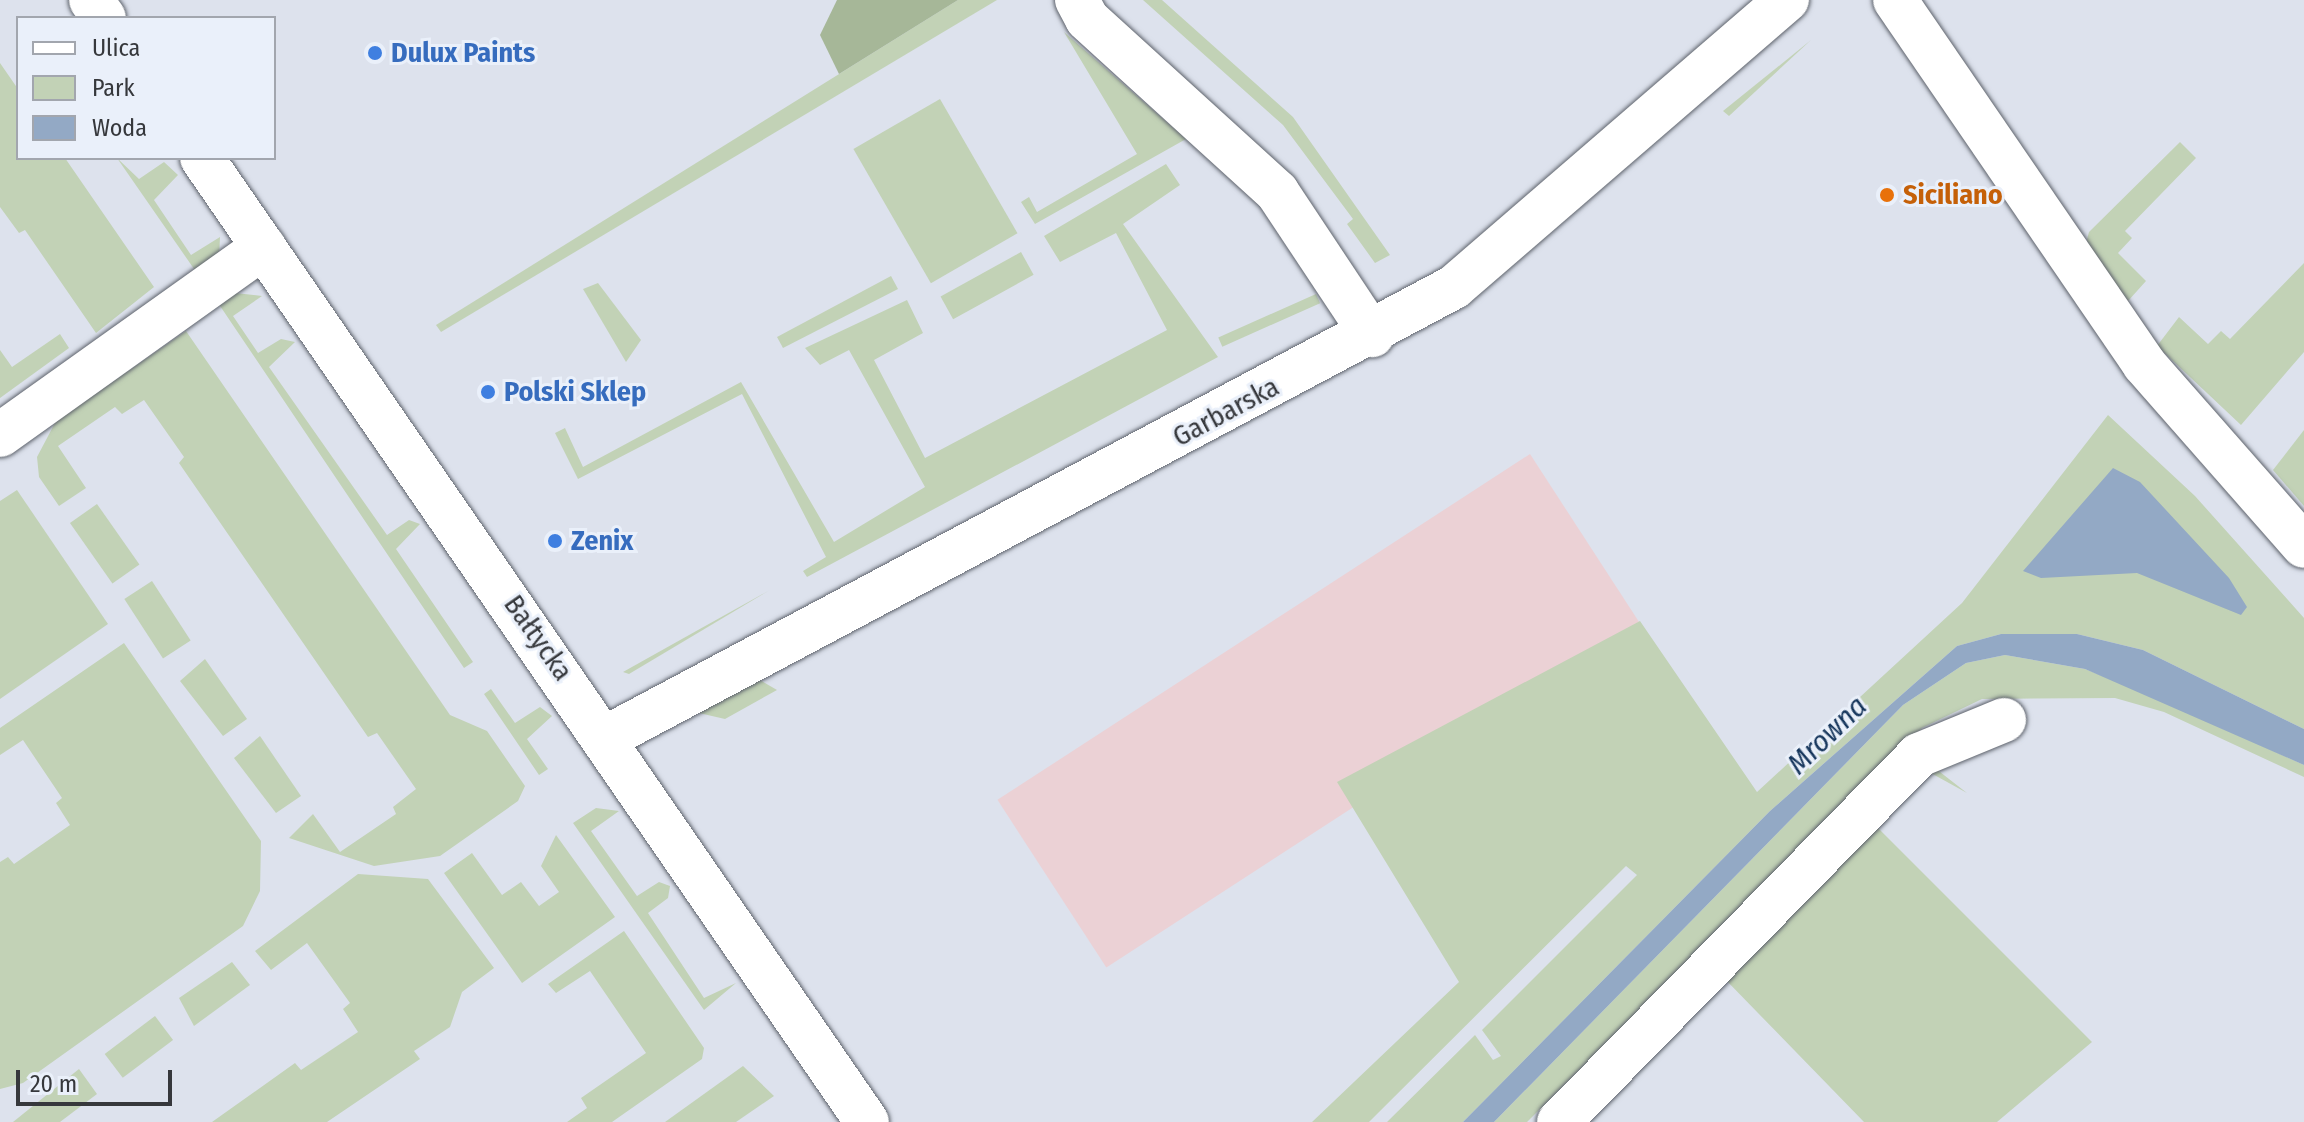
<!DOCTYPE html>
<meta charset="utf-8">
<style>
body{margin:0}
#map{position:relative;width:2304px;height:1122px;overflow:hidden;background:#dde2ed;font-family:"Fira Sans Condensed",sans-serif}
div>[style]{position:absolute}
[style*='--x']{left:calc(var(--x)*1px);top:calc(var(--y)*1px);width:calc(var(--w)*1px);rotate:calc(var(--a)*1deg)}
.industrial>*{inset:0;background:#ebd1d5;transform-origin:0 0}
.green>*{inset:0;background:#c2d2b6;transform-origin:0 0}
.forest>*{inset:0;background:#a6b798}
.water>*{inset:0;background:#93a9c5}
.roads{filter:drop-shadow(0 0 2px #5d626b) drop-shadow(0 0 2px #5d626b)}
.minor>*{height:44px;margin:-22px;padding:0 22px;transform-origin:22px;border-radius:22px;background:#fff}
.dots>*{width:22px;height:22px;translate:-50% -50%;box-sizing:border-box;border:4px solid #eaf0fa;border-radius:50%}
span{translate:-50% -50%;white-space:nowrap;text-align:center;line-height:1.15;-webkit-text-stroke:6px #eaf0fa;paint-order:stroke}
.shop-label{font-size:28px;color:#366cbe;font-weight:700}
.left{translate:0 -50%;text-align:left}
.food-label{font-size:28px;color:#c56008;font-weight:700}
.street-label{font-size:28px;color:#36383c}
.water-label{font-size:30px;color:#16365c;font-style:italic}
.legend{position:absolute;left:16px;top:16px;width:260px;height:144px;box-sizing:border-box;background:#eaf0fa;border:2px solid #a2a6ae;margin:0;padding:10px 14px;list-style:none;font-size:24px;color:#36383c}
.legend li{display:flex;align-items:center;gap:16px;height:40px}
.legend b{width:40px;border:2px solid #a2a6ae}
.scale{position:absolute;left:16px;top:1070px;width:156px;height:36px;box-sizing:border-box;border:4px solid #36383c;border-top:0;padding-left:10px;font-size:24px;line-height:28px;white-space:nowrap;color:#36383c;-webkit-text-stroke:6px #eaf0fa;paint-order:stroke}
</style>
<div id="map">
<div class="industrial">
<div style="left:1530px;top:454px;width:200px;height:635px;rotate:57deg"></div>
</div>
<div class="green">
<div style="clip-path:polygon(958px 0,997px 0,441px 332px,436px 325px)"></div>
<div style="clip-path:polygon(1143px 0,1162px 0,1293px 117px,1390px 255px,1375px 263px,1347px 224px,1353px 219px,1283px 125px)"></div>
<div style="clip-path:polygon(1064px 32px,1186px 139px,1035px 224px,1021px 202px,1029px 197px,1037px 212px,1137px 154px)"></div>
<div style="clip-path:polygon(1811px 40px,1729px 116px,1723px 111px)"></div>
<div style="clip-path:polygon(0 63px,18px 89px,18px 158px,65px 158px,154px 287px,96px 333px,25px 230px,19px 233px,0 207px)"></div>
<div style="left:940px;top:99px;width:155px;height:100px;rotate:60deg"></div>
<div style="clip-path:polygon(2180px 142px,2196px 158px,2125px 231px,2132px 238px,2118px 253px,2146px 281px,2128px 301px,2086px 243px,2089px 232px)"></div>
<div style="clip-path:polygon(117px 158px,139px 179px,164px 162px,178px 175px,154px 200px,191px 255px,220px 237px,219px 257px,201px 279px)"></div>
<div style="clip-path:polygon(1166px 164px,1180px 185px,1123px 224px,1218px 357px,807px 577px,803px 571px,826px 557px,742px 394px,578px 479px,555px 433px,565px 428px,583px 467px,741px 382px,834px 542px,925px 487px,849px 350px,820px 365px,805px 348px,907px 300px,923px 333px,874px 360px,925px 458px,1167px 330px,1116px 233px,1060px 262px,1044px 236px)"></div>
<div style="left:1021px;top:252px;width:26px;height:92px;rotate:61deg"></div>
<div style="clip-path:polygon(2304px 263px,2304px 352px,2241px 425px,2157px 346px,2179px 317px,2208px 344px,2221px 331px,2230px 339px)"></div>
<div style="clip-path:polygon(891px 276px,898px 289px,783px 348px,777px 337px)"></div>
<div style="clip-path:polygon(598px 283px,641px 340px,626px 362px,583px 289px)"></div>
<div style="clip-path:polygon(235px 293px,262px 296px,233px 316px,258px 353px,281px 339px,295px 342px,269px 367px,387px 535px,409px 520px,420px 524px,396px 549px,473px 662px,464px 668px,214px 297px)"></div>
<div style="left:1316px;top:294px;width:10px;height:107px;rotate:66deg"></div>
<div style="clip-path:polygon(186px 331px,450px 715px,487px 731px,525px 786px,518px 801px,440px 856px,374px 866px,289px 838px,313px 814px,340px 852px,396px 814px,393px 807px,416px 789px,377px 733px,368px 737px,179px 463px,184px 457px,144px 400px,122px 414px,115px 407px,58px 446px,86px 488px,59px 506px,39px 477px,37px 457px,56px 421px)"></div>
<div style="clip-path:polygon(60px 334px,69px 348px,0 398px,0 350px,12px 367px)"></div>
<div style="clip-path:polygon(2108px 415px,2195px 496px,2304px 618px,2304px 729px,2143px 650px,2077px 634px,2001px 634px,1957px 646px,1770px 811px,1463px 1122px,1387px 1122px,1475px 1035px,1493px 1060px,1501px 1056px,1482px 1030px,1637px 875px,1626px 866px,1369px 1122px,1312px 1122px,1459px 982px,1337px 782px,1640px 621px,1757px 792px,1962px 603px)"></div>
<div style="clip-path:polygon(2304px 430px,2304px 506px,2273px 470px)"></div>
<div style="clip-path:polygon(17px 490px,108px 624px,0 699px,0 501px)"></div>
<div style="left:97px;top:504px;width:74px;height:33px;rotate:55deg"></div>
<div style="left:152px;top:581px;width:71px;height:33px;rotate:57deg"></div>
<div style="clip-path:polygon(770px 590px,629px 674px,623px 672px,698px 630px)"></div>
<div style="clip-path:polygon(124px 643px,261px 841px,260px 891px,243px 926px,23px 1083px,0 1089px,0 862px,8px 857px,14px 864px,70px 825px,56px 803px,62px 798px,23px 740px,0 755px,0 728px)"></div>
<div style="clip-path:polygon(2005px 655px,2085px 669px,2153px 696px,2304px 765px,2304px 777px,2164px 712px,2115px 698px,1982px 699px,1922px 728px,1527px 1122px,1494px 1122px,1903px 705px,1966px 663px)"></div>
<div style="clip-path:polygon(205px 659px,247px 719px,223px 736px,180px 681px)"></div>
<div style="clip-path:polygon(760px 680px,777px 690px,725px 719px,699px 713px)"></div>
<div style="clip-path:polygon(491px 689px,515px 723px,540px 707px,552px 716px,527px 739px,548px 769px,539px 775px,484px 694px)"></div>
<div style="clip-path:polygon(260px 736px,301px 796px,276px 813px,234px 758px)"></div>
<div style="clip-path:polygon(1931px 765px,1967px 793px,1929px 772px,1875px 825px,2092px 1042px,1997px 1122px,1864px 1122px,1723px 977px)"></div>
<div style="clip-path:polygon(596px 808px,619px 811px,591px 831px,637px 896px,659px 882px,670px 886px,668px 898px,648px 913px,704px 998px,736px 983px,704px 1010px,573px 823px)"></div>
<div style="clip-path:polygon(556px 835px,615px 917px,522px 983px,444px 873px,472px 853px,502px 895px,521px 882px,539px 906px,559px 892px,541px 866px)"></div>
<div style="clip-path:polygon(358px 874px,428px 879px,494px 968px,462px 992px,450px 1027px,414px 1051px,420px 1059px,327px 1122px,212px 1122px,295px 1063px,301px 1070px,358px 1032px,343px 1009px,350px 1003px,307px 943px,271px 970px,255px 951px)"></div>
<div style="clip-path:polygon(624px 931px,704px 1048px,702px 1059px,612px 1122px,567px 1122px,587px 1108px,581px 1098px,646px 1053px,590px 971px,556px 993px,548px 984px)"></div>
<div style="clip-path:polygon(232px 962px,250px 985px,194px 1026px,179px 998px)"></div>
<div style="left:155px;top:1016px;width:30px;height:63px;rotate:53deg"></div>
<div style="clip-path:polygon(743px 1066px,774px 1096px,736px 1122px,665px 1122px)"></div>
<div style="clip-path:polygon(79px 1069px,97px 1094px,60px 1122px,13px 1122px)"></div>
</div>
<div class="forest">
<div style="clip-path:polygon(837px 0,958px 0,839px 74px,820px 35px)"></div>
</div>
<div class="water">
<div style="clip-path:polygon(2113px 468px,2140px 482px,2229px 578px,2247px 607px,2241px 615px,2137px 573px,2041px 578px,2023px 571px)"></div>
<div style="clip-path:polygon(2001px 634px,2077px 634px,2143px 650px,2304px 729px,2304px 765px,2085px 669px,2005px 655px,1966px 663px,1903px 705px,1494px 1122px,1463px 1122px,1770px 811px,1957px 646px)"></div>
</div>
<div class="roads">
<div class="minor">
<div style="--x:91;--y:0;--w:22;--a:54"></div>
<div style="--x:1077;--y:0;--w:21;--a:62"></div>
<div style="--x:1087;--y:19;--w:257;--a:42.3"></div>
<div style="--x:1277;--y:192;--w:172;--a:56.4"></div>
<div style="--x:1895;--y:0;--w:441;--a:55.6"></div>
<div style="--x:2144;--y:364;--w:242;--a:48.7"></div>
<div style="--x:202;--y:158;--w:1171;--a:55.4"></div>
<div style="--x:0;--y:435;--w:324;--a:-35.5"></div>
<div style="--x:607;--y:737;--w:959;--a:-27.98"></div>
<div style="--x:1454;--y:287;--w:440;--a:-40.8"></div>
<div style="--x:1559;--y:1122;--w:514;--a:-45.55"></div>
<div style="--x:1919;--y:755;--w:92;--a:-22.4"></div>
</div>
</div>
<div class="dots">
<div style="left:375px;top:53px;background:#3f7fe0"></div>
<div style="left:1887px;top:195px;background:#e8710a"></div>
<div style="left:488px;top:392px;background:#3f7fe0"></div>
<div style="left:555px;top:541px;background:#3f7fe0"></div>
</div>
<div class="shop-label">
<span class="left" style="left:391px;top:53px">Dulux Paints</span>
<span class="left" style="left:504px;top:392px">Polski Sklep</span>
<span class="left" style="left:571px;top:541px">Zenix</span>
</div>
<div class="food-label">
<span class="left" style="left:1903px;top:195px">Siciliano</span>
</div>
<div class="street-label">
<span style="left:1226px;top:412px;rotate:-28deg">Garbarska</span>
<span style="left:538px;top:638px;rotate:55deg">Bałtycka</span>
</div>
<div class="water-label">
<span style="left:1827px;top:735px;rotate:-44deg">Mrowna</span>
</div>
<ul class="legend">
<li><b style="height:10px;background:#fff"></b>Ulica</li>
<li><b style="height:22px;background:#c2d2b6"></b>Park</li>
<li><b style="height:22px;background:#93a9c5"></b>Woda</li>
</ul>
<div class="scale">20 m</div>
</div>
